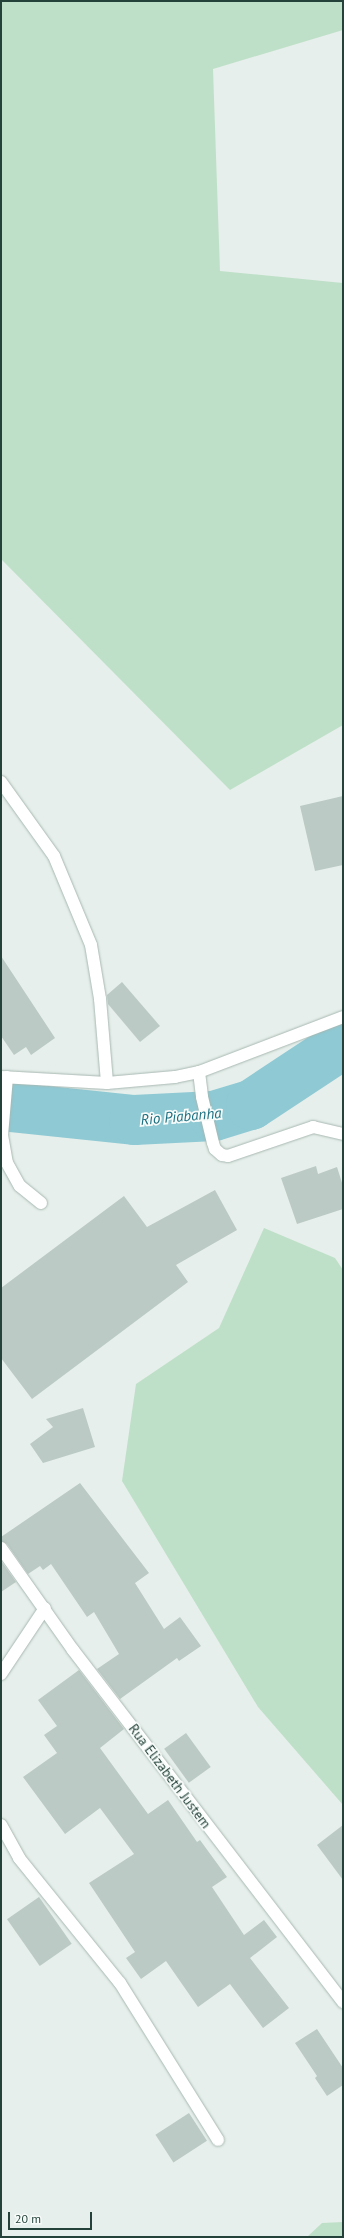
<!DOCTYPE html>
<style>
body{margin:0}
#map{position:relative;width:344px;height:2238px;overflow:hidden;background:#e6efeb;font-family:"PT Sans",sans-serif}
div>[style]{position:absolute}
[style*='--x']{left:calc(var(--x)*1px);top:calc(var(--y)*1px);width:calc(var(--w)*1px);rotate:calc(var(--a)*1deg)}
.green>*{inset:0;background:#bfe0c8}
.river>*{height:50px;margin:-25px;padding:0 25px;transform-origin:25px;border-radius:25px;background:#8ec9d4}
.building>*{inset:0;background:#bbcac4;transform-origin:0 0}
.roads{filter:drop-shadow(0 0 1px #a8b8b2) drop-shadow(0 0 1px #a8b8b2)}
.service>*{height:12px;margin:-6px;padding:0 6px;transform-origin:6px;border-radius:6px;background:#fff}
.minor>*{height:12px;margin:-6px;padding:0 6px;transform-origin:6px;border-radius:6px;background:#fff}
span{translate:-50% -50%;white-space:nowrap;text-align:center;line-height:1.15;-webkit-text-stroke:3.5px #f7fbf9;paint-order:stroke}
.street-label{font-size:14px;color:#24423a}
.water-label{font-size:15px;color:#1c6f80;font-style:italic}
.frame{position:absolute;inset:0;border:2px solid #24423a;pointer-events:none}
.scale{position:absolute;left:8px;top:2212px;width:84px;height:18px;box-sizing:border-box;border:2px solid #24423a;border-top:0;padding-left:5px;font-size:12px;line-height:14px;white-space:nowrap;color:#24423a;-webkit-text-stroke:3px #f7fbf9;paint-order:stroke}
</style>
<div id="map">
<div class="green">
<div style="clip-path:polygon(1px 1px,343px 1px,343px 30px,213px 69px,220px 271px,343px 283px,343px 725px,230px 790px,1px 559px)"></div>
<div style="clip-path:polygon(264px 1228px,335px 1258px,343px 1270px,343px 1805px,258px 1707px,122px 1481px,136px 1384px,219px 1328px)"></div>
<div style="clip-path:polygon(343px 2222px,343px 2237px,307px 2237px,322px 2223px)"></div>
</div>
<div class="river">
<div style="--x:1;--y:1106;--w:134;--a:6"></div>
<div style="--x:134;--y:1120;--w:80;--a:-2.9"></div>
<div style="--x:214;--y:1116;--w:39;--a:-17"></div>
<div style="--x:251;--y:1105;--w:110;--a:-33.5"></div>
</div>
<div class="building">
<div style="clip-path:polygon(343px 796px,343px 865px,315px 871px,300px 806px)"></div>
<div style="clip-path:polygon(1px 956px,55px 1038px,31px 1055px,26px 1047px,14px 1055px,1px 1036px)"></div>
<div style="clip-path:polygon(122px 982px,160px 1026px,140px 1042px,108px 1004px,107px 995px)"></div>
<div style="clip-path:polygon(316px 1166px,318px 1174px,337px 1167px,343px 1186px,343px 1209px,297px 1224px,281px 1178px)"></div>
<div style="clip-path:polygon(215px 1190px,237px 1230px,176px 1265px,188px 1282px,32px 1399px,1px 1358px,1px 1288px,124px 1196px,147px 1227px)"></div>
<div style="clip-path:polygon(83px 1408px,95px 1447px,43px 1463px,30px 1444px,53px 1427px,46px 1419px)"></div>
<div style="clip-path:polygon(80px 1483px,149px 1573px,135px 1583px,164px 1629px,180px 1617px,201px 1646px,179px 1661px,177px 1658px,120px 1699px,97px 1669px,119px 1654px,94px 1612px,87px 1617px,51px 1564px,43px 1570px,40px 1566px,28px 1574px,7px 1544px,1px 1541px,1px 1537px)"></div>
<div style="clip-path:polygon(1px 1561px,16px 1582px,1px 1592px)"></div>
<div style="clip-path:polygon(79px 1670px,124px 1729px,100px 1748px,148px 1814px,168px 1800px,197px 1842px,200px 1840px,227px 1877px,212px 1887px,244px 1935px,264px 1920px,277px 1937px,250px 1958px,289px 2008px,263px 2028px,230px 1984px,198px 2007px,166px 1961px,141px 1979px,126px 1958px,135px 1952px,89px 1883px,134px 1854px,100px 1808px,65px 1834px,23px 1777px,57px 1753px,44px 1735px,57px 1726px,38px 1700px)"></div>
<div style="left:186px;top:1733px;width:42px;height:27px;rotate:54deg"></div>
<div style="clip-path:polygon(343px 1825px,343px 1880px,317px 1845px)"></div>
<div style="left:39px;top:1897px;width:57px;height:39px;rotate:55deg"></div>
<div style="clip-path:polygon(317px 2029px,343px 2068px,343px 2085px,327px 2096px,315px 2078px,317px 2076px,295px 2043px)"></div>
<div style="left:189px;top:2113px;width:33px;height:40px;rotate:57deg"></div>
</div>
<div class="roads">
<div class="service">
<div style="--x:7;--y:1077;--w:58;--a:94.9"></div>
<div style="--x:2;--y:1135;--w:28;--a:80"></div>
<div style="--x:7;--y:1163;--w:26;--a:61"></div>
<div style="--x:20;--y:1186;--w:27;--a:39"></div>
</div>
<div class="minor">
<div style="--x:1;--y:782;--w:91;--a:54.4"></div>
<div style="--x:54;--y:856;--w:96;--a:67.4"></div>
<div style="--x:91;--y:945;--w:55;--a:80.5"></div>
<div style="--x:100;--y:999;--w:84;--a:85.2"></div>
<div style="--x:199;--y:1072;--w:25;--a:83"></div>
<div style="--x:202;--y:1097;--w:47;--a:76.6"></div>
<div style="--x:213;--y:1143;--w:6;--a:72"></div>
<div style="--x:215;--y:1149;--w:9;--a:41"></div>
<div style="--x:222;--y:1155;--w:6;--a:9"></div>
<div style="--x:228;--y:1156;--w:90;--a:-18.8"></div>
<div style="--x:313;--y:1127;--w:31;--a:13"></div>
<div style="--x:1;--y:1077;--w:106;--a:3.2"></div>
<div style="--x:107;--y:1083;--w:68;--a:-5"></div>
<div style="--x:175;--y:1077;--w:25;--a:-12"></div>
<div style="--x:199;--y:1072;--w:154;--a:-20.9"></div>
<div style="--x:1;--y:1548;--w:125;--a:54.8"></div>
<div style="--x:73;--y:1650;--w:444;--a:52.5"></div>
<div style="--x:1;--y:1674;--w:79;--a:-56.3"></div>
<div style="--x:1;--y:1825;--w:38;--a:61"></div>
<div style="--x:19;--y:1858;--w:161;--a:51.1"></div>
<div style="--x:120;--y:1983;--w:185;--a:58"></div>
</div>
</div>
<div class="street-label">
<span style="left:170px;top:1776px;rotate:53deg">Rua Elizabeth Justem</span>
</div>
<div class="water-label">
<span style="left:181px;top:1116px;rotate:-5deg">Rio Piabanha</span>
</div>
<div class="frame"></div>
<div class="scale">20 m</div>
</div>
